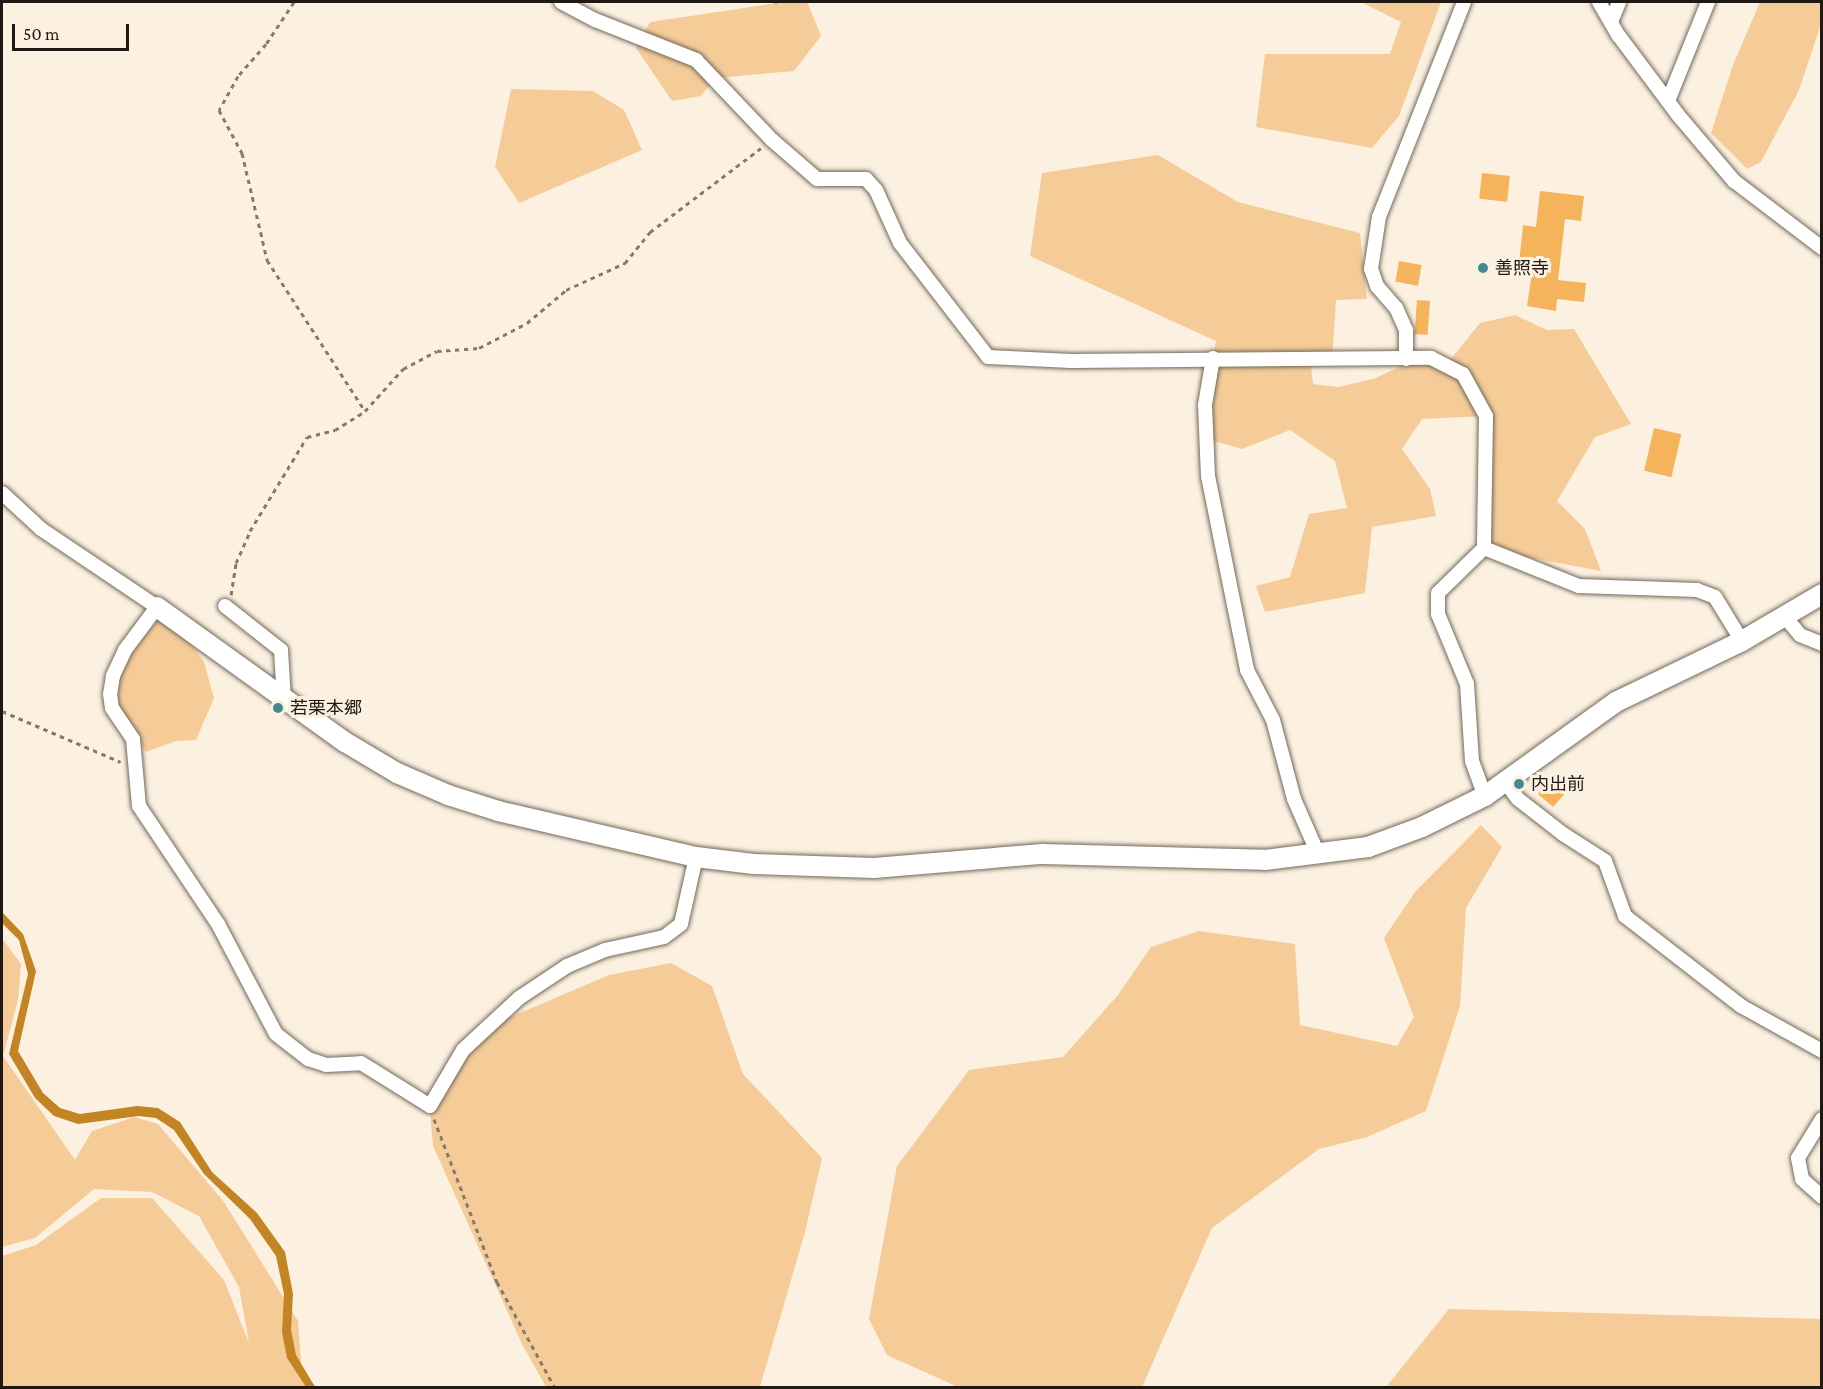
<!DOCTYPE html>
<meta charset="utf-8">
<style>
body{margin:0}
#map{position:relative;width:1823px;height:1389px;overflow:hidden;background:#fcf0e0;font-family:"Crimson Pro","Noto Sans JP",serif}
div>[style]{position:absolute}
[style*='--x']{left:calc(var(--x)*1px);top:calc(var(--y)*1px);width:calc(var(--w)*1px);rotate:calc(var(--a)*1deg)}
.green>*{inset:0;background:#f5cc98}
.water>*{inset:0;background:#c38524}
.building>*{inset:0;background:#f5b45b;transform-origin:0 0}
.path>*{height:3px;margin-top:-1.5px;transform-origin:0;background:repeating-linear-gradient(90deg,#837b71 0 4.5px,transparent 0 9px)}
.roads{filter:drop-shadow(0 0 2px #72685a) drop-shadow(0 0 2px #72685a)}
.street>*{height:14px;margin:-7px;padding:0 7px;transform-origin:7px;border-radius:7px;background:#fff}
.secondary>*{height:20px;margin:-10px;padding:0 10px;transform-origin:10px;border-radius:10px;background:#fff}
.dots>*{width:16px;height:16px;translate:-50% -50%;box-sizing:border-box;border:3px solid #fcf0e0;border-radius:50%}
span{translate:-50% -50%;white-space:nowrap;text-align:center;line-height:1.15;-webkit-text-stroke:6px #fcf0e0;paint-order:stroke}
.poi-label{font-size:18px;color:#1e1914}
.left{translate:0 -50%;text-align:left}
.frame{position:absolute;inset:0;border:3px solid #1e1914;pointer-events:none}
.scale{position:absolute;left:12px;top:24px;width:117px;height:27px;box-sizing:border-box;border:3px solid #1e1914;border-top:0;padding-left:8px;font-size:18px;line-height:21px;white-space:nowrap;color:#1e1914;-webkit-text-stroke:4px #fcf0e0;paint-order:stroke}
</style>
<div id="map">
<div class="green">
<div style="clip-path:polygon(784px 2px,807px 2px,821px 36px,794px 71px,715px 78px,701px 96px,672px 101px,636px 48px,650px 22px)"></div>
<div style="clip-path:polygon(1361px 2px,1441px 2px,1399px 116px,1372px 148px,1256px 127px,1265px 54px,1390px 54px,1401px 22px)"></div>
<div style="clip-path:polygon(1760px 2px,1821px 2px,1821px 24px,1799px 90px,1761px 162px,1747px 169px,1711px 133px,1733px 65px)"></div>
<div style="clip-path:polygon(511px 89px,593px 91px,624px 110px,642px 150px,519px 203px,495px 167px)"></div>
<div style="clip-path:polygon(1158px 155px,1238px 202px,1360px 233px,1367px 299px,1336px 300px,1332px 361px,1311px 366px,1313px 384px,1339px 387px,1376px 378px,1407px 363px,1451px 359px,1480px 323px,1515px 315px,1547px 330px,1574px 329px,1631px 424px,1595px 437px,1557px 501px,1585px 529px,1601px 571px,1488px 550px,1486px 416px,1422px 419px,1402px 449px,1430px 489px,1436px 516px,1372px 527px,1365px 593px,1265px 612px,1256px 586px,1290px 577px,1309px 514px,1347px 508px,1335px 461px,1290px 430px,1242px 449px,1203px 438px,1205px 405px,1216px 341px,1030px 256px,1042px 173px)"></div>
<div style="clip-path:polygon(159px 619px,191px 644px,204px 662px,214px 698px,196px 740px,176px 741px,146px 752px,119px 710px,117px 678px,124px 662px)"></div>
<div style="clip-path:polygon(1481px 825px,1502px 847px,1466px 908px,1460px 1006px,1426px 1111px,1367px 1137px,1319px 1149px,1212px 1228px,1142px 1387px,958px 1387px,887px 1355px,869px 1319px,897px 1166px,969px 1070px,1063px 1057px,1118px 995px,1151px 947px,1199px 931px,1295px 944px,1300px 1025px,1397px 1046px,1414px 1017px,1384px 938px,1415px 892px)"></div>
<div style="clip-path:polygon(2px 938px,21px 964px,18px 1000px,3px 1056px,75px 1160px,92px 1131px,134px 1117px,158px 1124px,224px 1202px,298px 1321px,302px 1374px,317px 1387px,2px 1387px,2px 1256px,36px 1245px,101px 1198px,152px 1198px,224px 1280px,249px 1343px,239px 1287px,199px 1216px,152px 1192px,94px 1189px,35px 1238px,2px 1247px)"></div>
<div style="clip-path:polygon(671px 963px,712px 986px,743px 1074px,822px 1158px,805px 1232px,760px 1387px,546px 1387px,522px 1344px,433px 1146px,429px 1101px,499px 1022px,609px 975px)"></div>
<div style="clip-path:polygon(1449px 1309px,1821px 1319px,1821px 1387px,1386px 1387px)"></div>
</div>
<div class="water">
<div style="clip-path:polygon(2px 912px,23px 934px,36px 971px,18px 1051px,43px 1093px,60px 1108px,80px 1114px,137px 1106px,158px 1108px,180px 1122px,212px 1172px,257px 1213px,285px 1252px,293px 1294px,291px 1330px,296px 1355px,315px 1387px,306px 1387px,287px 1358px,282px 1332px,284px 1294px,276px 1256px,250px 1219px,204px 1174px,174px 1130px,156px 1118px,139px 1116px,78px 1124px,54px 1116px,35px 1098px,9px 1054px,28px 974px,19px 940px,2px 923px)"></div>
</div>
<div class="building">
<div style="left:1482px;top:173px;width:28px;height:26px;rotate:6deg"></div>
<div style="clip-path:polygon(1540px 191px,1584px 196px,1581px 221px,1565px 219px,1558px 280px,1586px 283px,1584px 302px,1557px 299px,1556px 311px,1527px 306px,1533px 266px,1519px 264px,1523px 225px,1536px 227px)"></div>
<div style="left:1399px;top:261px;width:23px;height:21px;rotate:10deg"></div>
<div style="left:1417px;top:300px;width:13px;height:34px;rotate:4deg"></div>
<div style="left:1654px;top:428px;width:28px;height:44px;rotate:13deg"></div>
<div style="left:1557px;top:772px;width:20px;height:29px;rotate:41deg"></div>
</div>
<div class="path">
<div style="--x:294;--y:2;--w:50;--a:123.7"></div>
<div style="--x:266;--y:44;--w:43;--a:131.2"></div>
<div style="--x:238;--y:76;--w:39;--a:119"></div>
<div style="--x:219;--y:110;--w:49;--a:61.9"></div>
<div style="--x:242;--y:153;--w:110;--a:76.8"></div>
<div style="--x:267;--y:260;--w:180;--a:57"></div>
<div style="--x:776;--y:3;--w:1;--a:-90"></div>
<div style="--x:231;--y:595;--w:32;--a:-81"></div>
<div style="--x:236;--y:563;--w:35;--a:-66"></div>
<div style="--x:250;--y:531;--w:110;--a:-58.8"></div>
<div style="--x:307;--y:437;--w:29;--a:-14"></div>
<div style="--x:335;--y:430;--w:36;--a:-32"></div>
<div style="--x:365;--y:411;--w:57;--a:-47.9"></div>
<div style="--x:403;--y:369;--w:38;--a:-28"></div>
<div style="--x:437;--y:351;--w:42;--a:-4.1"></div>
<div style="--x:479;--y:348;--w:54;--a:-27.5"></div>
<div style="--x:527;--y:323;--w:51;--a:-40.2"></div>
<div style="--x:566;--y:290;--w:65;--a:-24.6"></div>
<div style="--x:625;--y:263;--w:40;--a:-51"></div>
<div style="--x:650;--y:232;--w:139;--a:-37.1"></div>
<div style="--x:2;--y:711;--w:129;--a:23.2"></div>
<div style="--x:434;--y:1119;--w:175;--a:68.9"></div>
<div style="--x:497;--y:1282;--w:121;--a:61.3"></div>
</div>
<div class="roads">
<div class="street">
<div style="--x:561;--y:2;--w:38;--a:28"></div>
<div style="--x:595;--y:20;--w:109;--a:21.6"></div>
<div style="--x:696;--y:60;--w:110;--a:46.5"></div>
<div style="--x:772;--y:140;--w:60;--a:40.9"></div>
<div style="--x:817;--y:179;--w:49;--a:0"></div>
<div style="--x:866;--y:179;--w:15;--a:48"></div>
<div style="--x:876;--y:190;--w:58;--a:65.6"></div>
<div style="--x:900;--y:243;--w:144;--a:52.3"></div>
<div style="--x:988;--y:357;--w:83;--a:2.8"></div>
<div style="--x:1071;--y:361;--w:360;--a:-0.5"></div>
<div style="--x:1431;--y:358;--w:36;--a:27"></div>
<div style="--x:1463;--y:374;--w:48;--a:61.3"></div>
<div style="--x:1486;--y:416;--w:132;--a:90.9"></div>
<div style="--x:1484;--y:548;--w:64;--a:135.6"></div>
<div style="--x:1438;--y:593;--w:21;--a:90"></div>
<div style="--x:1438;--y:614;--w:76;--a:67.5"></div>
<div style="--x:1467;--y:684;--w:77;--a:86.3"></div>
<div style="--x:1472;--y:761;--w:37;--a:70"></div>
<div style="--x:1599;--y:2;--w:39;--a:60"></div>
<div style="--x:1619;--y:36;--w:99;--a:53.2"></div>
<div style="--x:1678;--y:115;--w:87;--a:49.7"></div>
<div style="--x:1734;--y:181;--w:111;--a:37.3"></div>
<div style="--x:1611;--y:22;--w:22;--a:-68"></div>
<div style="--x:1668;--y:101;--w:107;--a:-68"></div>
<div style="--x:1213;--y:358;--w:48;--a:99.7"></div>
<div style="--x:1205;--y:405;--w:71;--a:87.6"></div>
<div style="--x:1208;--y:476;--w:198;--a:78.6"></div>
<div style="--x:1247;--y:670;--w:56;--a:62.5"></div>
<div style="--x:1273;--y:720;--w:82;--a:75.1"></div>
<div style="--x:1294;--y:799;--w:62;--a:66.3"></div>
<div style="--x:1406;--y:359;--w:29;--a:-90"></div>
<div style="--x:1406;--y:330;--w:24;--a:-114"></div>
<div style="--x:1396;--y:308;--w:29;--a:-131"></div>
<div style="--x:1377;--y:286;--w:18;--a:-109"></div>
<div style="--x:1371;--y:269;--w:53;--a:-81.3"></div>
<div style="--x:1379;--y:217;--w:231;--a:-68.4"></div>
<div style="--x:2;--y:493;--w:53;--a:42.7"></div>
<div style="--x:41;--y:529;--w:140;--a:33.9"></div>
<div style="--x:157;--y:607;--w:54;--a:126.7"></div>
<div style="--x:125;--y:650;--w:29;--a:115"></div>
<div style="--x:113;--y:676;--w:18;--a:99"></div>
<div style="--x:110;--y:694;--w:14;--a:82"></div>
<div style="--x:112;--y:708;--w:37;--a:56"></div>
<div style="--x:133;--y:739;--w:67;--a:84.9"></div>
<div style="--x:139;--y:806;--w:142;--a:56.2"></div>
<div style="--x:218;--y:924;--w:124;--a:62.2"></div>
<div style="--x:276;--y:1034;--w:41;--a:38"></div>
<div style="--x:308;--y:1059;--w:19;--a:18"></div>
<div style="--x:326;--y:1065;--w:35;--a:-3"></div>
<div style="--x:361;--y:1063;--w:81;--a:31.9"></div>
<div style="--x:430;--y:1106;--w:65;--a:-59.5"></div>
<div style="--x:463;--y:1050;--w:76;--a:-42.9"></div>
<div style="--x:519;--y:998;--w:58;--a:-33.7"></div>
<div style="--x:567;--y:966;--w:41;--a:-22.8"></div>
<div style="--x:605;--y:950;--w:60;--a:-12.4"></div>
<div style="--x:664;--y:937;--w:21;--a:-37"></div>
<div style="--x:681;--y:924;--w:69;--a:-77.4"></div>
<div style="--x:1484;--y:548;--w:102;--a:21.8"></div>
<div style="--x:1579;--y:586;--w:118;--a:1.9"></div>
<div style="--x:1697;--y:590;--w:19;--a:21"></div>
<div style="--x:1715;--y:597;--w:52;--a:58.5"></div>
<div style="--x:225;--y:606;--w:71;--a:38.2"></div>
<div style="--x:281;--y:650;--w:51;--a:86.6"></div>
<div style="--x:1785;--y:617;--w:23;--a:50"></div>
<div style="--x:1800;--y:635;--w:24;--a:22"></div>
<div style="--x:1506;--y:783;--w:20;--a:53"></div>
<div style="--x:1518;--y:799;--w:57;--a:37.9"></div>
<div style="--x:1563;--y:834;--w:50;--a:32.7"></div>
<div style="--x:1605;--y:861;--w:59;--a:70"></div>
<div style="--x:1625;--y:916;--w:147;--a:37.8"></div>
<div style="--x:1741;--y:1006;--w:93;--a:29.1"></div>
<div style="--x:1822;--y:1119;--w:46;--a:121.6"></div>
<div style="--x:1798;--y:1158;--w:21;--a:79"></div>
<div style="--x:1802;--y:1179;--w:27;--a:42"></div>
</div>
<div class="secondary">
<div style="--x:157;--y:607;--w:231;--a:35.7"></div>
<div style="--x:345;--y:742;--w:61;--a:30.8"></div>
<div style="--x:397;--y:773;--w:56;--a:23.3"></div>
<div style="--x:448;--y:795;--w:52;--a:17.7"></div>
<div style="--x:498;--y:811;--w:203;--a:13.1"></div>
<div style="--x:696;--y:857;--w:58;--a:6.9"></div>
<div style="--x:754;--y:864;--w:120;--a:1.9"></div>
<div style="--x:874;--y:868;--w:169;--a:-4.8"></div>
<div style="--x:1042;--y:854;--w:223;--a:1.5"></div>
<div style="--x:1265;--y:860;--w:104;--a:-7.2"></div>
<div style="--x:1368;--y:847;--w:58;--a:-20.3"></div>
<div style="--x:1422;--y:827;--w:70;--a:-26.2"></div>
<div style="--x:1485;--y:796;--w:161;--a:-35.7"></div>
<div style="--x:1616;--y:702;--w:140;--a:-25.8"></div>
<div style="--x:1742;--y:641;--w:93;--a:-30.4"></div>
</div>
</div>
<div class="dots">
<div style="left:1483px;top:268px;background:#438994"></div>
<div style="left:278px;top:708px;background:#438994"></div>
<div style="left:1519px;top:784px;background:#438994"></div>
</div>
<div class="poi-label">
<span class="left" style="left:1495px;top:268px">善照寺</span>
<span class="left" style="left:290px;top:708px">若栗本郷</span>
<span class="left" style="left:1531px;top:784px">内出前</span>
</div>
<div class="frame"></div>
<div class="scale">50 m</div>
</div>
